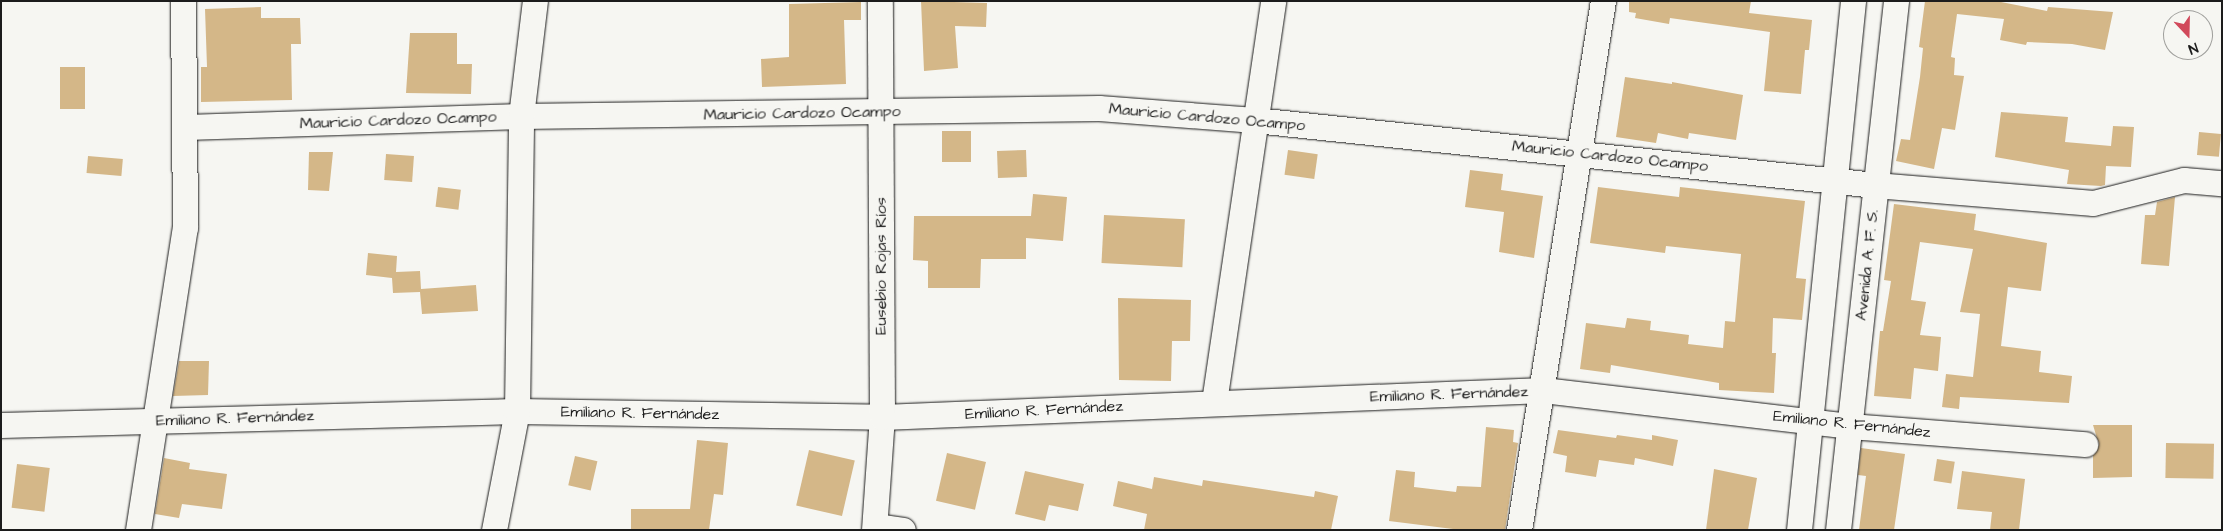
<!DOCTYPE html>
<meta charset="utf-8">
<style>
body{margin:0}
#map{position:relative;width:2223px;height:531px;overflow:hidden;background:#f6f6f2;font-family:"Architects Daughter",sans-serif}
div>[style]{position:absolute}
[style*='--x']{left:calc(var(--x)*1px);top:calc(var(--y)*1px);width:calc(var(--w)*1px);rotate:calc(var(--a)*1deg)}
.building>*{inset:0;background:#d4b788;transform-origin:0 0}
.roads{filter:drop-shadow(0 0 1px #1c1c1c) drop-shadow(0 0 1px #1c1c1c)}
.minor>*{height:25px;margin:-12.5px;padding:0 12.5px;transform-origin:12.5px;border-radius:12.5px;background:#f6f6f2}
span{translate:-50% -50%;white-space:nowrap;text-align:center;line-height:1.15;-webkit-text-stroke:4.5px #f6f6f2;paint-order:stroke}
.street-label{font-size:16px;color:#1c1c1c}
.frame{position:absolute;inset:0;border:2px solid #1c1c1c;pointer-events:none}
.north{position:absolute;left:2163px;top:10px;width:50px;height:50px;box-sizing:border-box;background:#f6f6f2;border:1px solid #9f9f9c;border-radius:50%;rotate:159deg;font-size:14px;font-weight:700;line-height:20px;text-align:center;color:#1c1c1c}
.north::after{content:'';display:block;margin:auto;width:18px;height:22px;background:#d1495b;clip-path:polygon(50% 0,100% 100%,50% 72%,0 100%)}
</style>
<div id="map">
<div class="building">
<div style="clip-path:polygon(921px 1px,987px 3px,986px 27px,955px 26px,958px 68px,924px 71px)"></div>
<div style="clip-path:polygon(1629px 1px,1751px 1px,1749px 13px,1812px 20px,1809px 50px,1805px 50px,1801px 94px,1764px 91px,1770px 32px,1670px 18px,1669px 24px,1635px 18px,1636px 13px,1629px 12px)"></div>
<div style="clip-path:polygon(1925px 1px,1996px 1px,2047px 11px,2048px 7px,2113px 12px,2105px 50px,2072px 44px,2027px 42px,2026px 45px,2000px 40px,2004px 19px,1957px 14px,1951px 57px,1955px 58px,1954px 75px,1964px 76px,1955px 130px,1942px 128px,1934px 169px,1896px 161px,1901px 139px,1910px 140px,1920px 77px,1923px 48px,1919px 47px)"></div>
<div style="clip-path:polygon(861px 2px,861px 20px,844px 20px,846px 84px,762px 87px,761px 59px,789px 57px,789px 4px)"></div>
<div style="clip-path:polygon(261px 7px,261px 18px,300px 18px,301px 44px,291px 44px,292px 100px,201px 102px,201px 67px,207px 67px,205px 9px)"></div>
<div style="clip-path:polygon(410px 33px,457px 33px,457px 64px,472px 64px,471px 94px,406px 93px)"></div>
<div style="left:85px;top:67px;width:42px;height:25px;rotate:90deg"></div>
<div style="clip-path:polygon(1625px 77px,1672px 84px,1672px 82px,1743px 95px,1736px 140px,1689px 133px,1688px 139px,1658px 133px,1656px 143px,1616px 137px)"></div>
<div style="clip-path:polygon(2001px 112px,2068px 117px,2065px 142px,2111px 146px,2113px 126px,2134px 127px,2131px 167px,2106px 166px,2105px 185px,2101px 186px,2067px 184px,2069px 170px,1995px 157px)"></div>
<div style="left:942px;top:131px;width:29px;height:31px"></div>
<div style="left:2199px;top:132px;width:22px;height:23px;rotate:5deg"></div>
<div style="left:1026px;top:150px;width:27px;height:29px;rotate:88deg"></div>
<div style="left:1288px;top:150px;width:30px;height:25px;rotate:8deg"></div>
<div style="clip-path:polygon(309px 152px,333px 152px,329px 191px,308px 190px)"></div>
<div style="left:386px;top:154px;width:28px;height:26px;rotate:4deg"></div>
<div style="left:88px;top:156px;width:35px;height:17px;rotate:5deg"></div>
<div style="clip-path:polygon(1470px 170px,1503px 174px,1501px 190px,1543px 196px,1534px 258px,1499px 252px,1504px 212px,1465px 207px)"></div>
<div style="left:438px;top:187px;width:23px;height:20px;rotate:7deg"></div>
<div style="clip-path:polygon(1598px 187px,1679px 197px,1680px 187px,1805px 201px,1796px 278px,1806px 279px,1802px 320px,1773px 318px,1772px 353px,1776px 353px,1774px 393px,1719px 390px,1719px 383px,1611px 365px,1610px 373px,1580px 369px,1586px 323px,1625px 328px,1627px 318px,1651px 321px,1650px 330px,1689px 335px,1688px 344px,1723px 348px,1725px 321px,1735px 322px,1741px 254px,1666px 246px,1665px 253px,1590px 243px)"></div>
<div style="clip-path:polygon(1033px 194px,1067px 197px,1063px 241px,1026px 238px,1026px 259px,981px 259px,980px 288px,928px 288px,928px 261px,913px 260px,914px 216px,1031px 216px)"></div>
<div style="clip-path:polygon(2175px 197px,2169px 266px,2141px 264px,2145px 215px,2155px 215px,2157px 202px)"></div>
<div style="clip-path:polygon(1894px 204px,1976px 214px,1974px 230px,2047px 243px,2041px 291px,2008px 287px,2001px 346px,2041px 351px,2039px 372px,2072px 376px,2069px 403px,1960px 397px,1959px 409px,1942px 407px,1946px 374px,1973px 377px,1980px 314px,1960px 312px,1973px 249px,1920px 242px,1911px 300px,1926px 302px,1920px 335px,1941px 337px,1938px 371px,1914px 368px,1911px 399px,1874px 396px,1880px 331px,1883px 331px,1891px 281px,1884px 280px)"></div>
<div style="left:1104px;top:215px;width:81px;height:48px;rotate:3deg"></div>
<div style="clip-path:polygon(368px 253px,397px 256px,396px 272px,420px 271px,421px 289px,476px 285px,478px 311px,422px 314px,420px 292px,393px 293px,392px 278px,366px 275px)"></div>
<div style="clip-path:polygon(1118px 298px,1191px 300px,1190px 341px,1172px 341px,1171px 381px,1119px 380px)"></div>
<div style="clip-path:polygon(179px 361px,209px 361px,208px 395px,173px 396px)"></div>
<div style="clip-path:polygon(2093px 425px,2132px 425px,2132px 477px,2093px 478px,2093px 455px,2099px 445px)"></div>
<div style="clip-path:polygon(1486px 427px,1514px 430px,1513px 442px,1518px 443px,1505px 530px,1461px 530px,1389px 521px,1396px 470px,1415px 472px,1414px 487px,1456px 492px,1457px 486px,1481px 487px)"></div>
<div style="clip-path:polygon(1558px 430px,1616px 438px,1617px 435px,1652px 440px,1652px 435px,1678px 440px,1673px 466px,1635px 458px,1634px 465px,1599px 460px,1596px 477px,1565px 472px,1567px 456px,1553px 453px)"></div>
<div style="clip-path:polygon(697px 440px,728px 443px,723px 495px,714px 494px,709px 530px,631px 530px,631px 509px,690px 509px)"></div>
<div style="left:2166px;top:443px;width:48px;height:35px;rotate:1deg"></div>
<div style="clip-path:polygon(1861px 448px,1905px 454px,1894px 530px,1859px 530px,1866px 476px,1858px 475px)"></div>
<div style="left:809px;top:450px;width:47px;height:57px;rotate:13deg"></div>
<div style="left:947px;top:453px;width:40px;height:49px;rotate:13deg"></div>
<div style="left:575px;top:456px;width:23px;height:30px;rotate:13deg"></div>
<div style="clip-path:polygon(164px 458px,190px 463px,189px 469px,227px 474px,222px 509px,182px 504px,179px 518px,155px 514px)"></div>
<div style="left:1937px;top:459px;width:18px;height:22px;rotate:9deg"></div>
<div style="left:17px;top:464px;width:33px;height:44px;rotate:7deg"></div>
<div style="clip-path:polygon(1714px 469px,1757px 478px,1748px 530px,1706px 530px)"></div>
<div style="clip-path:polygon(1025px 471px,1084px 484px,1078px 511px,1049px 505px,1045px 521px,1015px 514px)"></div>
<div style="clip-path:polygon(1962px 471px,2025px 479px,2019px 530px,1990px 530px,1992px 512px,1957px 509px)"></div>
<div style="clip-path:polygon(1154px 477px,1202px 486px,1203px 480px,1314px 497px,1315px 491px,1338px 496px,1331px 530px,1144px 530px,1147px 514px,1113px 506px,1118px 481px,1152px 489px)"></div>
</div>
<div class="roads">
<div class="minor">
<div style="--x:186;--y:127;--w:335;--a:-1.9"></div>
<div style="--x:521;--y:116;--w:578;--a:-0.79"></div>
<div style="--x:1099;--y:108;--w:156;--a:4.4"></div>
<div style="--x:1255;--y:120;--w:623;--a:5.98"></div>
<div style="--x:1875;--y:185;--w:219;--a:4.7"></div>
<div style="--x:2093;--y:203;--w:94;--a:-14.2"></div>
<div style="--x:2184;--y:180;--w:38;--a:5"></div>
<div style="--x:1214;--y:402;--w:405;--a:-81.6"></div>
<div style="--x:1;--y:425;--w:516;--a:-1.55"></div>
<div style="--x:517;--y:411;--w:365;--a:0.9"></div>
<div style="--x:882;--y:417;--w:662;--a:-2.34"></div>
<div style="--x:1543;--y:390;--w:308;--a:6.7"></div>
<div style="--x:1849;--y:426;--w:237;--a:4.4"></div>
<div style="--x:875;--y:526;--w:28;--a:8"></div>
<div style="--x:138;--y:530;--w:306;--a:-81.2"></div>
<div style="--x:185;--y:228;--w:227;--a:-90.5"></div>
<div style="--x:494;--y:530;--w:121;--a:-79.1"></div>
<div style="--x:517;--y:411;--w:295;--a:-89.2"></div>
<div style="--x:521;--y:116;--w:116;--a:-83.1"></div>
<div style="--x:874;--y:530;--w:113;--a:-86"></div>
<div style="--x:882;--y:417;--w:416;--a:-90.3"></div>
<div style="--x:1519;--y:530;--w:536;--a:-80.98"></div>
<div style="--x:1799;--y:530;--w:532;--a:-84.17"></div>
<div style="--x:1838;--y:530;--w:532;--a:-83.74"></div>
</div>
</div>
<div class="street-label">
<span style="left:802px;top:113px;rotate:-1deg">Mauricio Cardozo Ocampo</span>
<span style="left:1207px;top:117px;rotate:5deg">Mauricio Cardozo Ocampo</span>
<span style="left:398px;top:120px;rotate:-2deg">Mauricio Cardozo Ocampo</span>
<span style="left:1610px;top:156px;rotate:6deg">Mauricio Cardozo Ocampo</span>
<span style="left:1867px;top:265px;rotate:-84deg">Avenida A. F. S.</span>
<span style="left:881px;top:266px;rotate:-90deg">Eusebio Rojas Ríos</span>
<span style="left:1449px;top:394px;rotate:-2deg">Emiliano R. Fernández</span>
<span style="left:1044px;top:410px;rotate:-3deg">Emiliano R. Fernández</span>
<span style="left:640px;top:413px;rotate:1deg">Emiliano R. Fernández</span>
<span style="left:235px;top:418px;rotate:-2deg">Emiliano R. Fernández</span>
<span style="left:1852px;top:424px;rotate:6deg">Emiliano R. Fernández</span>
</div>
<div class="frame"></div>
<div class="north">N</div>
</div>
